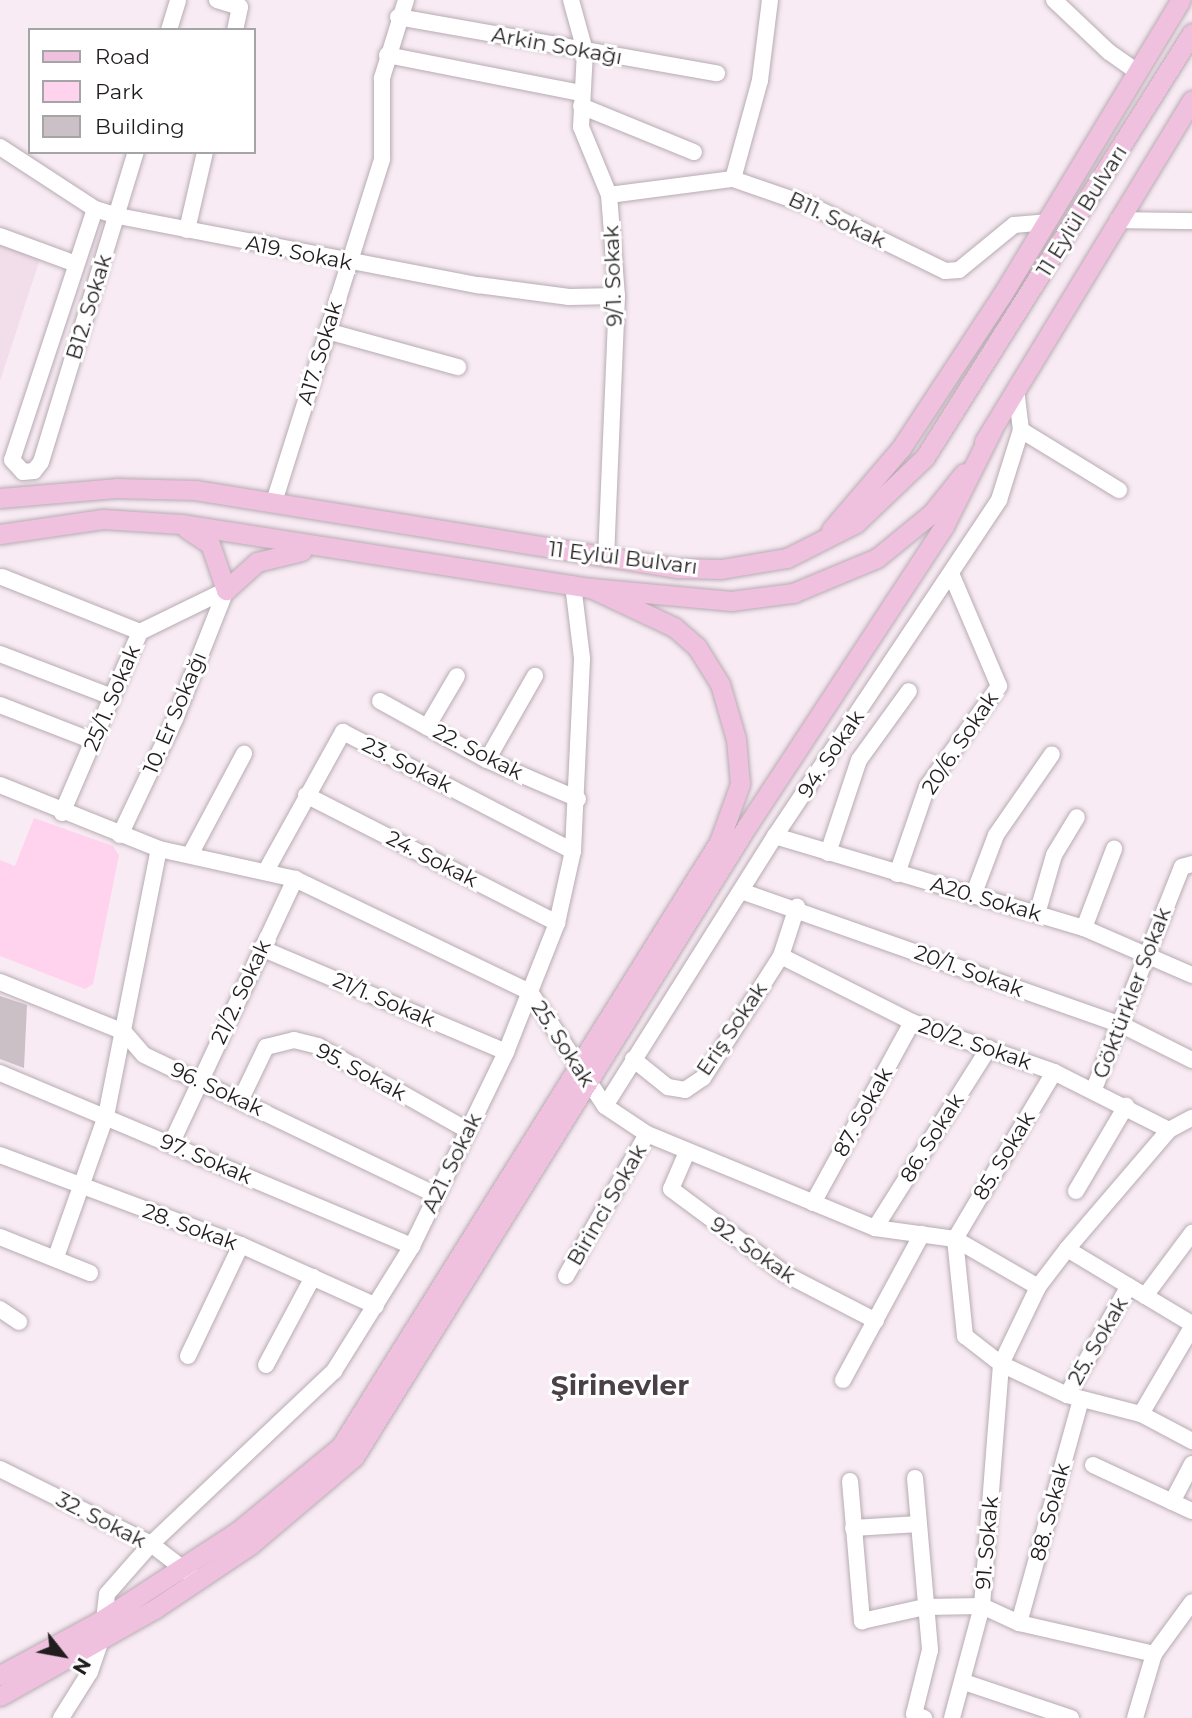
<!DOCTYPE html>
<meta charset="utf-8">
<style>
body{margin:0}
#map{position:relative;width:1192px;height:1718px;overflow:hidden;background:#f8ebf3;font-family:Montserrat,sans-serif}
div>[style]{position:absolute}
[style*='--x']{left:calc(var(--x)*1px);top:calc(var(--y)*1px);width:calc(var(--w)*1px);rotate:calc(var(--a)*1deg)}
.built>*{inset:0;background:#f2deea}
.green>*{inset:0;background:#ffd3ee}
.building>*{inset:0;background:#ccc0c7}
.roads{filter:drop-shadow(0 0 2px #b7abb2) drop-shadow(0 0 2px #b7abb2)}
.minor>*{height:16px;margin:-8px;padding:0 8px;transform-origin:8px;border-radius:8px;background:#fff}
.major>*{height:19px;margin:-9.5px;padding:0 9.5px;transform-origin:9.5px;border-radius:9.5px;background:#efc1df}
span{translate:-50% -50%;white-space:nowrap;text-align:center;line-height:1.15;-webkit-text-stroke:6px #fff;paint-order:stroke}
.street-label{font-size:21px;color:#211d1f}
.district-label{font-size:28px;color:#4a4046;font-weight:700}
.legend{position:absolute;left:28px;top:28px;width:228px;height:126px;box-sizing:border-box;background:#fff;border:2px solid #a6a5a5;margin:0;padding:9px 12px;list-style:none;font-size:21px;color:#211d1f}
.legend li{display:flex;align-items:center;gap:14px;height:35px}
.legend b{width:35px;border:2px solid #a6a5a5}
.north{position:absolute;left:28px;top:1620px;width:70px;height:70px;-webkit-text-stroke:5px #fff;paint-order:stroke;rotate:121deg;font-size:19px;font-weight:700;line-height:28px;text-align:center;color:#211d1f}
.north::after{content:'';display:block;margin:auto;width:24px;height:32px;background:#211d1f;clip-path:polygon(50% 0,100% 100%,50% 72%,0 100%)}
</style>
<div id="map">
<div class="built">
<div style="clip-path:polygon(0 244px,40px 259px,0 381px)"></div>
</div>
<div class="green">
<div style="clip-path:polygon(34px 818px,113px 846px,119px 855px,93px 984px,85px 989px,0 956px,0 860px,15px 866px)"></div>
</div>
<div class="building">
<div style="clip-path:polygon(0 996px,27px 1005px,24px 1068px,0 1059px)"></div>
</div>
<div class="roads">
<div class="minor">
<div style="--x:217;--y:0;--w:24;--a:17"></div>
<div style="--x:240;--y:7;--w:24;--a:102"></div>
<div style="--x:571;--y:0;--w:53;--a:74.6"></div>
<div style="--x:585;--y:51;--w:76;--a:93"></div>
<div style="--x:581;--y:127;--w:74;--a:67.6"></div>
<div style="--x:609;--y:195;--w:101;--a:85.5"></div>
<div style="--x:617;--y:296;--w:263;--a:92.4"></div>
<div style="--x:1054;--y:0;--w:76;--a:43.4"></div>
<div style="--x:1109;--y:52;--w:35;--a:35"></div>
<div style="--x:398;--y:17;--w:324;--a:10"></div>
<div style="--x:169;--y:30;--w:31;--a:-73"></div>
<div style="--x:387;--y:55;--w:198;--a:11.1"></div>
<div style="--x:581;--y:106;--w:122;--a:22.2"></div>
<div style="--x:0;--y:147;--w:113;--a:33.1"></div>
<div style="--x:95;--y:209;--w:24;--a:17"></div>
<div style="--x:118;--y:216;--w:367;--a:10.9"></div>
<div style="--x:478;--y:285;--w:92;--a:7.5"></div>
<div style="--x:569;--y:297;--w:48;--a:-1.2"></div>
<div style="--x:733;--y:179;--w:103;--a:-74.7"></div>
<div style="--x:760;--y:80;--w:81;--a:-82.9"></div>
<div style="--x:609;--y:195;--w:125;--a:-7.4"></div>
<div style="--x:733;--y:179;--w:86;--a:19.1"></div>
<div style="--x:814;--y:207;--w:146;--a:26"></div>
<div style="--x:945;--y:271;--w:14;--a:-4"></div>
<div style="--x:959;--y:270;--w:71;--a:-39.3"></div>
<div style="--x:1014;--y:225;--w:33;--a:-5"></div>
<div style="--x:95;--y:209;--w:264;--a:108.3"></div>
<div style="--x:12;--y:460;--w:16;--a:47"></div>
<div style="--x:23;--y:472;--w:11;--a:-5"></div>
<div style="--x:34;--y:471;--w:11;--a:-52"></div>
<div style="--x:41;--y:462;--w:324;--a:-73"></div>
<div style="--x:1118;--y:220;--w:74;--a:0.8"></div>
<div style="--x:187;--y:230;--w:80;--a:-77"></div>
<div style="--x:0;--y:236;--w:81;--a:20.2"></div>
<div style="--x:327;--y:331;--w:136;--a:15.4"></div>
<div style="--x:1021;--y:430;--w:115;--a:31.5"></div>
<div style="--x:274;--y:502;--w:360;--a:-72.5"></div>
<div style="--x:382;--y:159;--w:81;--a:-90"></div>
<div style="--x:382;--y:78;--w:82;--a:-72.9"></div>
<div style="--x:2;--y:577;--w:149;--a:21.7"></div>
<div style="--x:0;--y:654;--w:120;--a:21"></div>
<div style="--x:380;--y:701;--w:122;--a:28.9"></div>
<div style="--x:487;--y:760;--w:99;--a:23.2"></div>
<div style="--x:0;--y:705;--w:100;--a:21.2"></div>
<div style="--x:427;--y:727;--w:59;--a:-59.5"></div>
<div style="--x:487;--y:760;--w:97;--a:-60.3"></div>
<div style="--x:0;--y:785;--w:171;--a:21.9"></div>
<div style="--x:159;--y:849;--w:139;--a:12.4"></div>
<div style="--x:295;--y:879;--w:261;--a:25.7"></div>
<div style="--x:530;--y:992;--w:136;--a:56.7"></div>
<div style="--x:605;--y:1106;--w:50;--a:33.7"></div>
<div style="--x:647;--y:1134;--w:247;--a:22.4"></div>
<div style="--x:875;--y:1228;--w:81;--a:7.8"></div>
<div style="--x:955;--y:1239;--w:96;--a:30"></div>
<div style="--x:306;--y:795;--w:282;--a:27"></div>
<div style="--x:62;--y:813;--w:197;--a:-66.7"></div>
<div style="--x:140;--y:632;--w:96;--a:-26"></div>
<div style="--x:120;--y:835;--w:128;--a:-64.6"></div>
<div style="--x:175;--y:719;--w:139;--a:-68.4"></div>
<div style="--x:775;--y:836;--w:322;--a:16.6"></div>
<div style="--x:1084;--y:928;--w:118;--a:23.5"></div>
<div style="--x:828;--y:853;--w:98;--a:-71.6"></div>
<div style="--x:859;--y:760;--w:85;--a:-54.1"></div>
<div style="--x:190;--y:855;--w:115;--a:-61.9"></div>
<div style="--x:267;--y:869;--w:157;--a:-61"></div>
<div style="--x:343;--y:732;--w:259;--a:27.4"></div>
<div style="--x:897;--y:874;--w:92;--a:-71"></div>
<div style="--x:927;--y:787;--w:124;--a:-54.5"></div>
<div style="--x:999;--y:686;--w:120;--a:-113.1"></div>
<div style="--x:741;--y:891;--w:404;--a:19.4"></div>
<div style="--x:1122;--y:1025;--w:78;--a:26.6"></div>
<div style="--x:973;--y:896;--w:65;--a:-69.3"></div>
<div style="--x:996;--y:835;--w:98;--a:-55.3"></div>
<div style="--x:1037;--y:914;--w:61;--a:-73.9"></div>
<div style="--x:1054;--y:855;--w:44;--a:-58.8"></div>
<div style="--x:1084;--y:928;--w:85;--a:-69.2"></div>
<div style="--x:261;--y:948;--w:266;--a:23"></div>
<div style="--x:781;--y:956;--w:147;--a:26.7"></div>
<div style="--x:912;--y:1022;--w:151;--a:19.4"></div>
<div style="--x:1054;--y:1072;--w:129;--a:26.8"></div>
<div style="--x:0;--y:982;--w:134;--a:22"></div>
<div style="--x:124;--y:1032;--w:30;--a:49"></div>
<div style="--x:144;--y:1055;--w:324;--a:25.6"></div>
<div style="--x:633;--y:1059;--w:45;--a:38.7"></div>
<div style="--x:668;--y:1087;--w:17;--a:10"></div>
<div style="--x:685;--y:1090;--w:22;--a:-34"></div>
<div style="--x:703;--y:1078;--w:145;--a:-57.4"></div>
<div style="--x:781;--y:956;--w:52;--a:-71.9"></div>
<div style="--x:0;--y:1073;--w:447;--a:22.8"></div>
<div style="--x:1094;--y:1089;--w:239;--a:-68.4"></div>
<div style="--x:1182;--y:867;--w:10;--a:-17"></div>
<div style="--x:241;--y:1099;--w:58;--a:-64.3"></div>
<div style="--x:266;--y:1047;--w:29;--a:-14"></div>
<div style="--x:294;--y:1040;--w:25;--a:14"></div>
<div style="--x:318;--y:1046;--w:171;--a:29.4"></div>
<div style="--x:605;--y:1106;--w:319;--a:-57.8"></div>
<div style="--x:775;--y:836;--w:404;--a:-56.3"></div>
<div style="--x:999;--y:500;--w:73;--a:-72.6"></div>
<div style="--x:1021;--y:430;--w:41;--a:-97"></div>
<div style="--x:171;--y:1144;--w:293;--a:-64.9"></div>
<div style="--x:687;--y:1152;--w:40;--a:113.4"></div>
<div style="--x:671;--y:1189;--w:144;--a:36.6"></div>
<div style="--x:787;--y:1275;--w:100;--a:27.3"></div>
<div style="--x:0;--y:1155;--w:257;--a:20.5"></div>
<div style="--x:241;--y:1245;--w:148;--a:24.3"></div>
<div style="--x:1076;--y:1191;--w:99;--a:-59.5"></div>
<div style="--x:813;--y:1203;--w:206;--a:-61.3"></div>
<div style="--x:875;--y:1228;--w:213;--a:-57.7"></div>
<div style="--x:0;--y:1237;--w:97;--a:21.8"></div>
<div style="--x:955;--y:1239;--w:98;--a:84.1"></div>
<div style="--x:965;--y:1336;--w:46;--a:37.9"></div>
<div style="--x:1001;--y:1364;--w:73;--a:25.2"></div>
<div style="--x:1067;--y:1395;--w:76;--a:14.4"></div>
<div style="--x:1141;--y:1414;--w:58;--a:27.9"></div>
<div style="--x:955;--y:1239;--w:194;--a:-59.3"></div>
<div style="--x:1067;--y:1249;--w:146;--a:31"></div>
<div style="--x:56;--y:1257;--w:150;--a:-70.5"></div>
<div style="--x:106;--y:1116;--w:272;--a:-78.8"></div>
<div style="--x:566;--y:1276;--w:163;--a:-60.3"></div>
<div style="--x:1145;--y:1296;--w:79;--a:-53.3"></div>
<div style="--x:0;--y:1309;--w:23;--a:34"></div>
<div style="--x:188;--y:1356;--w:123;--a:-64.5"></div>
<div style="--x:266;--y:1365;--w:100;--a:-61.9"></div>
<div style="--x:843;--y:1380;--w:166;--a:-61.6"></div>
<div style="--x:1067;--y:1395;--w:125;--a:-60.4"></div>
<div style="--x:1141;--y:1414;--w:101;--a:-59.6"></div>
<div style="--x:1093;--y:1465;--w:109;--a:24.9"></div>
<div style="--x:0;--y:1469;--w:169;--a:26.4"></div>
<div style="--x:151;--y:1544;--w:49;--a:37.6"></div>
<div style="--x:915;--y:1478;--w:173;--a:85"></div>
<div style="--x:930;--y:1650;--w:66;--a:104"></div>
<div style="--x:914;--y:1714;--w:11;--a:22"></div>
<div style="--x:850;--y:1481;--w:141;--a:85.1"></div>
<div style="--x:862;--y:1621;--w:65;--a:-12.5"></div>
<div style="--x:925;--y:1607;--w:57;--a:-1"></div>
<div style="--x:982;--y:1606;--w:41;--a:24.7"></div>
<div style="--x:1019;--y:1623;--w:139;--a:12.9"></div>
<div style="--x:1172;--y:1502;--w:43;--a:-62.2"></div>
<div style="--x:853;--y:1528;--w:66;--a:-3.5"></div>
<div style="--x:1019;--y:1623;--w:231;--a:-74.5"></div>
<div style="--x:964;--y:1682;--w:113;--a:18.6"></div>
<div style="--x:61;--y:1718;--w:54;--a:-57.8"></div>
<div style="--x:90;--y:1672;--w:36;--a:-71"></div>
<div style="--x:102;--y:1638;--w:44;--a:-83.5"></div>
<div style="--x:107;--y:1594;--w:67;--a:-48.7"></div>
<div style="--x:151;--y:1544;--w:252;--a:-43.4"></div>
<div style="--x:334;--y:1371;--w:147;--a:-58"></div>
<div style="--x:412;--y:1246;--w:216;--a:-64.1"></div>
<div style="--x:506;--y:1052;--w:139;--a:-68.4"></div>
<div style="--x:557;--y:923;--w:74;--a:-77.5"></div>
<div style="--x:573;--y:851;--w:193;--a:-87.3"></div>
<div style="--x:582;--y:658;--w:74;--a:-97"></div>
<div style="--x:952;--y:1718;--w:116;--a:-75"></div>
<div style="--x:982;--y:1606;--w:243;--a:-85.5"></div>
<div style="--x:1001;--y:1364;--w:85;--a:-64.3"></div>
<div style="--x:1038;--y:1287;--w:48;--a:-52.7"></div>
<div style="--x:1067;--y:1249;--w:157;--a:-49.4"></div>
<div style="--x:1169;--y:1130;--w:26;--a:-28"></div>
<div style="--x:1135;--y:1718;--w:67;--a:-73.5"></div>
<div style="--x:1154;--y:1654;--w:64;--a:-53.8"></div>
</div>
<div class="major">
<div style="--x:984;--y:442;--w:400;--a:-58.7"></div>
<div style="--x:0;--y:498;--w:116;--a:-4.9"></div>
<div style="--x:116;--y:488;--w:79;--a:1.5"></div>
<div style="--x:195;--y:490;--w:490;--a:9.2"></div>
<div style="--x:679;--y:568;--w:42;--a:1.4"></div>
<div style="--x:721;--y:569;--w:67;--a:-9.5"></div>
<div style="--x:787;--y:558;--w:77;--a:-26.9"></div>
<div style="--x:856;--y:523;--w:95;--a:-43.7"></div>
<div style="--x:925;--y:457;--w:501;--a:-57.8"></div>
<div style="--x:187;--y:529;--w:27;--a:33"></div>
<div style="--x:210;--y:544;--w:49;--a:70.8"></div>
<div style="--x:831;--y:530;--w:108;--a:-49.5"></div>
<div style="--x:901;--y:448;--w:183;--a:-56.6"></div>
<div style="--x:1002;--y:295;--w:345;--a:-58.8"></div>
<div style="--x:0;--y:534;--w:104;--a:-8.3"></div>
<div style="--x:103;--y:519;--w:78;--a:3.7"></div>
<div style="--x:181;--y:524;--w:415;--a:8.9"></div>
<div style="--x:591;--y:588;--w:141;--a:5.3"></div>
<div style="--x:731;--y:601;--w:63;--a:-7.4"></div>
<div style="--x:793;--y:593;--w:91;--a:-22.6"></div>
<div style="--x:877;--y:558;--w:71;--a:-39.3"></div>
<div style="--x:932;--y:513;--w:51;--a:-51.3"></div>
<div style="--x:226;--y:590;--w:42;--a:-42.1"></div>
<div style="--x:257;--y:562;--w:46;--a:-13.7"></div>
<div style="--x:0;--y:1675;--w:114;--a:-28.4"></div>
<div style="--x:100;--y:1621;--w:165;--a:-33.1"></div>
<div style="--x:238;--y:1531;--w:134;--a:-39.5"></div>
<div style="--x:341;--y:1446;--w:713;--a:-57.96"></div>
<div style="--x:719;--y:842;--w:62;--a:-70.1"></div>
<div style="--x:740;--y:784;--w:45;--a:-95.1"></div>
<div style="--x:736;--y:739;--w:57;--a:-106.2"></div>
<div style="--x:720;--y:684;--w:44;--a:-121.9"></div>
<div style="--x:697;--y:647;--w:30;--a:-139"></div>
<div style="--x:674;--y:627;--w:92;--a:-154.8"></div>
<div style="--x:0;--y:1696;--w:179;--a:-29.4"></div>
<div style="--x:156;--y:1608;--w:113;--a:-33.8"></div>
<div style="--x:250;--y:1545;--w:136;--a:-40.2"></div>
<div style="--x:354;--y:1457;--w:743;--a:-58.08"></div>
<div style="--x:747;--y:826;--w:359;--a:-56.7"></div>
<div style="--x:944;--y:526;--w:107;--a:-63.4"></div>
</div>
</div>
<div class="street-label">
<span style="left:557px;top:46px;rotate:10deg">Arkin Sokağı</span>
<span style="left:1082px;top:211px;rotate:-58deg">11 Eylül Bulvarı</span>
<span style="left:837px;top:220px;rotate:25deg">B11. Sokak</span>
<span style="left:299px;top:253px;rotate:11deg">A19. Sokak</span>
<span style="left:613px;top:276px;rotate:-92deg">9/1. Sokak</span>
<span style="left:89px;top:307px;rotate:-73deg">B12. Sokak</span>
<span style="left:320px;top:353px;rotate:-73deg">A17. Sokak</span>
<span style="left:623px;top:558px;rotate:7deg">11 Eylül Bulvarı</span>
<span style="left:112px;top:698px;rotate:-67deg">25/1. Sokak</span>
<span style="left:175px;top:713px;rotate:-67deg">10. Er Sokağı</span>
<span style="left:960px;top:743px;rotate:-56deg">20/6. Sokak</span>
<span style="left:478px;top:752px;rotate:27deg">22. Sokak</span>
<span style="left:831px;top:754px;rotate:-56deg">94. Sokak</span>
<span style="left:407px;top:765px;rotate:27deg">23. Sokak</span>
<span style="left:432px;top:859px;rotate:27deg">24. Sokak</span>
<span style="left:986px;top:899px;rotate:16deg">A20. Sokak</span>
<span style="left:969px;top:971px;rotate:20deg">20/1. Sokak</span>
<span style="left:241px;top:992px;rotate:-65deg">21/2. Sokak</span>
<span style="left:1132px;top:993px;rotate:-69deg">Göktürkler Sokak</span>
<span style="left:384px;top:1000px;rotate:23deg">21/1. Sokak</span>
<span style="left:732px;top:1029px;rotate:-56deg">Eriş Sokak</span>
<span style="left:563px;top:1044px;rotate:57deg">25. Sokak</span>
<span style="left:975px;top:1044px;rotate:19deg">20/2. Sokak</span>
<span style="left:361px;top:1072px;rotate:28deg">95. Sokak</span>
<span style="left:217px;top:1089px;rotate:25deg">96. Sokak</span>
<span style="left:863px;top:1112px;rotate:-61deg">87. Sokak</span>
<span style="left:932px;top:1138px;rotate:-58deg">86. Sokak</span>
<span style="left:1004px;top:1156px;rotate:-59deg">85. Sokak</span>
<span style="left:206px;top:1159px;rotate:23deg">97. Sokak</span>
<span style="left:452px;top:1163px;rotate:-64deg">A21. Sokak</span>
<span style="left:607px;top:1205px;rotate:-60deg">Birinci Sokak</span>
<span style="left:190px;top:1227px;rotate:20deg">28. Sokak</span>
<span style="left:753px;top:1250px;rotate:35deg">92. Sokak</span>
<span style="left:1098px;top:1341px;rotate:-60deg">25. Sokak</span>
<span style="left:1050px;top:1512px;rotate:-75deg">88. Sokak</span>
<span style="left:101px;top:1520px;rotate:27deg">32. Sokak</span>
<span style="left:987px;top:1543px;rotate:-85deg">91. Sokak</span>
</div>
<div class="district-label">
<span style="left:620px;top:1385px">Şirinevler</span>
</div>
<ul class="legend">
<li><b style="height:9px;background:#efc1df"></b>Road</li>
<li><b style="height:19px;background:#ffd3ee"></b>Park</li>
<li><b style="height:19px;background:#ccc0c7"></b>Building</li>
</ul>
<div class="north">N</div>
</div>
